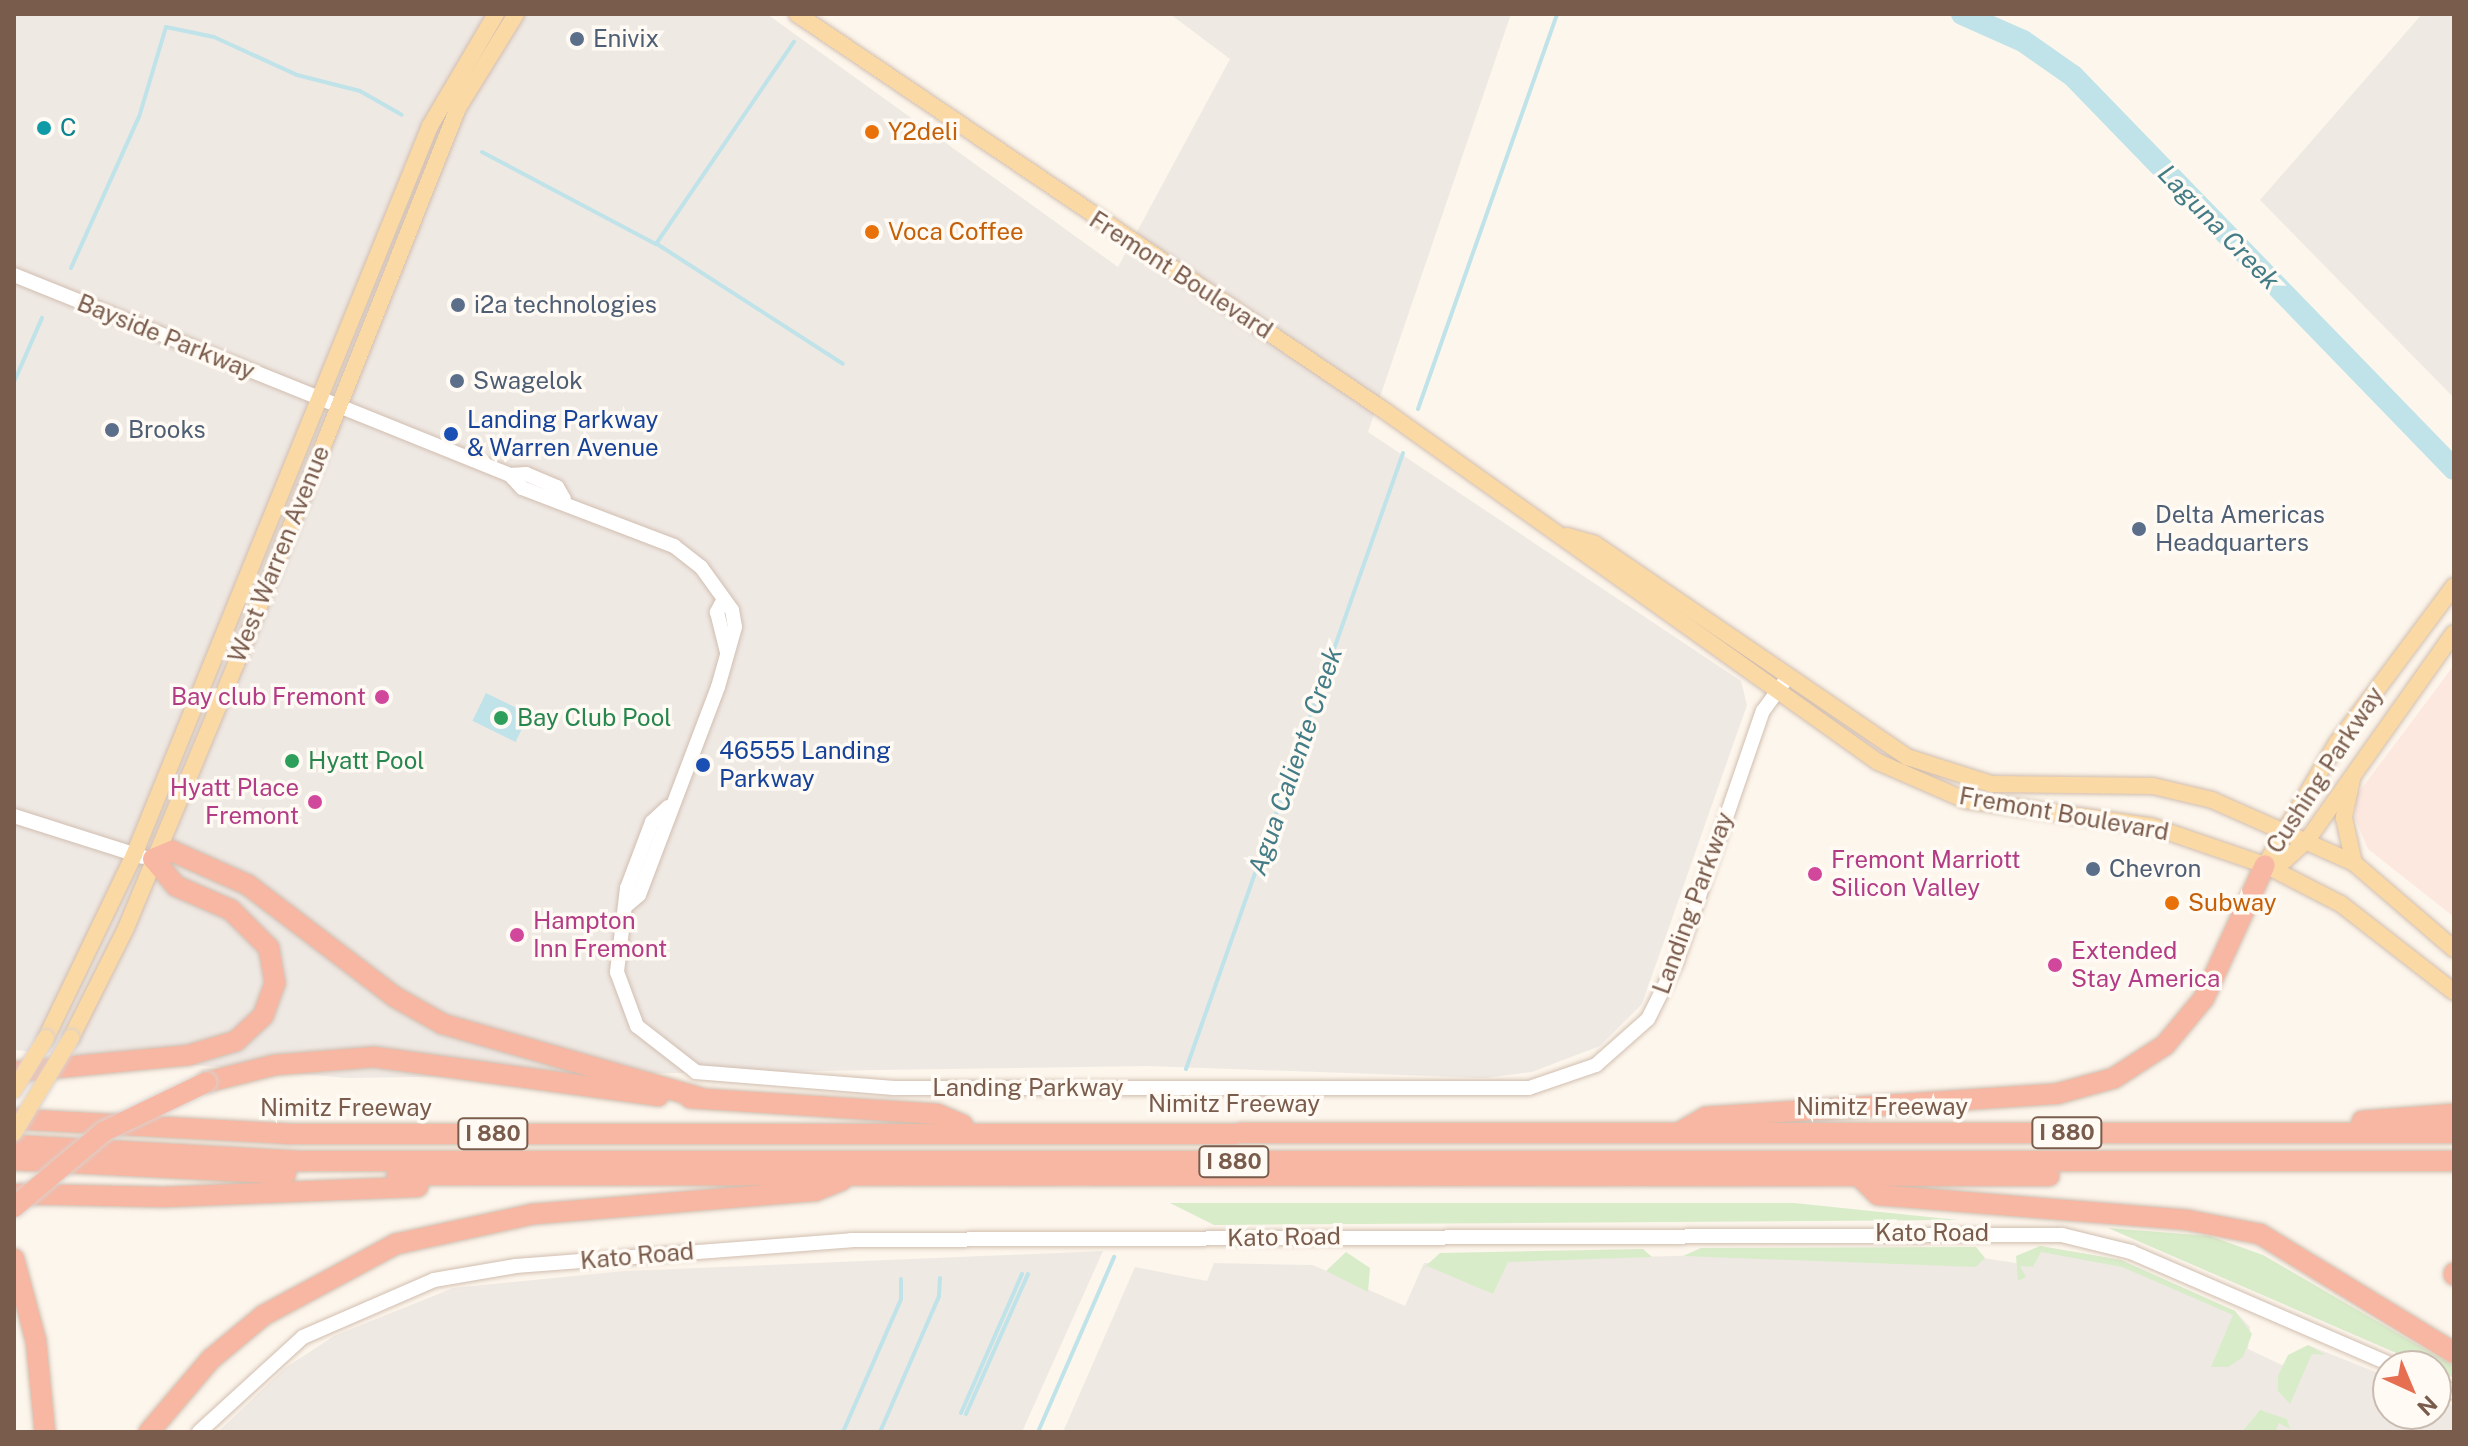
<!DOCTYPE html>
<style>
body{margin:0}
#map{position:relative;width:2468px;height:1446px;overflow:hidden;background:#fdf6ec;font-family:"Public Sans",sans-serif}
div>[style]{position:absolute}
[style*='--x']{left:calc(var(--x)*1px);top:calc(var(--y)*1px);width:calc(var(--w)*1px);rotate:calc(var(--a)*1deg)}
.commercial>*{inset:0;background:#fde8e0}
.industrial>*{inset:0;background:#efe9e4}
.green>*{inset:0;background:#d8ecc9}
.water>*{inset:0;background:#bfe3e8;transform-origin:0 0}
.stream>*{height:4px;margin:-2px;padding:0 2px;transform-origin:2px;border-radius:2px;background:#bfe3e8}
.river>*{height:22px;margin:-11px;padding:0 11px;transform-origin:11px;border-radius:11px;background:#bfe3e8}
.roads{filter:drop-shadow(0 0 2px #d1beb0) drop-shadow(0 0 2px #d1beb0)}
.minor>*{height:14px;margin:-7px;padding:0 7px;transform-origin:7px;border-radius:7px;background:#fff}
.major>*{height:16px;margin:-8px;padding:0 8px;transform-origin:8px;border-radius:8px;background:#fbd9a5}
.highway>*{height:20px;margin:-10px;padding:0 10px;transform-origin:10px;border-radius:10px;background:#f7b7a3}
.bridges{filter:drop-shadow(0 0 2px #dad1cd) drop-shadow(0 0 2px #dad1cd)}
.major-bridge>*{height:16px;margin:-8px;padding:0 8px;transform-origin:8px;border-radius:8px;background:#fbd9a5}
.highway-bridge>*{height:20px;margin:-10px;padding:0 10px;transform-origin:10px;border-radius:10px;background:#f7b7a3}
.dots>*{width:22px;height:22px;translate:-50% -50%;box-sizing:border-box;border:4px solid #fffaf3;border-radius:50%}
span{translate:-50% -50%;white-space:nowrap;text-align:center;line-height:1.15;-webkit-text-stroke:7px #fffaf3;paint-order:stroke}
.shield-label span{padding:2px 6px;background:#fffaf3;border:2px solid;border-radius:6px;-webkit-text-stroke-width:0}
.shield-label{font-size:22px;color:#7a5c4d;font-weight:700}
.service-label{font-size:24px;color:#4e5e75}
.left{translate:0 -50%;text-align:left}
.culture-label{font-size:24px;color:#0d838f}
.food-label{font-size:24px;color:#c56008}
.street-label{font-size:24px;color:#7a5c4d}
.transit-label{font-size:24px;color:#164399}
.hotel-label{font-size:24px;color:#b23c85}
.right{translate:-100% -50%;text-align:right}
.leisure-label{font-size:24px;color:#27864d}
.water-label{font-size:26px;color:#437c86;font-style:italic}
.frame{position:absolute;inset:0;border:16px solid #7a5c4d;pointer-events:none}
.north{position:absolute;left:2372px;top:1350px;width:80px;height:80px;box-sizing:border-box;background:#fffaf3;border:2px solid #cabbb1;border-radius:50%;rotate:136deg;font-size:22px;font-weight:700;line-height:32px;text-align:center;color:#7a5c4d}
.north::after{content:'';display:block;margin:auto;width:28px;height:36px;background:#e76f51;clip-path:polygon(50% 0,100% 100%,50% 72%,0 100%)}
</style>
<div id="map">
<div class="commercial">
<div style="clip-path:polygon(2454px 665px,2454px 917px,2368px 849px,2355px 818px,2356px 796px)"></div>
</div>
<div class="industrial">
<div style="clip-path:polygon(14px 14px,767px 14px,1118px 267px,1230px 59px,1170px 14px,1511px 14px,1368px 432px,1741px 681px,1747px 705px,1642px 1004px,1600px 1046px,1532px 1072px,1485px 1078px,1147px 1066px,348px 1078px,14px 1050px)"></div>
<div style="clip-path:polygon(2422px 14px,2454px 14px,2454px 398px,2260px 200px)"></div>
<div style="clip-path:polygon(2040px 1246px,2121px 1260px,2235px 1311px,2250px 1327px,2248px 1349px,2282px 1365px,2308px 1345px,2388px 1377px,2388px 1414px,2436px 1414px,2436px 1398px,2454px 1406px,2454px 1432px,1063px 1432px,1135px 1267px,1207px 1281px,1214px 1263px,1313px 1265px,1405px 1306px,1424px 1263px,1960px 1248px,1963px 1255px,2030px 1265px)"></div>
<div style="clip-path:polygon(1103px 1251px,1022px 1432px,218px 1432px,285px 1368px,334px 1336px,453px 1288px,624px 1271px)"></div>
</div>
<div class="green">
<div style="clip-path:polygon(1170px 1203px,1794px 1203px,1958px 1220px,1214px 1225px)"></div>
<div style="clip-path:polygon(2108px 1228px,2210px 1236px,2263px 1255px,2454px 1366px,2454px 1378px)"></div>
<div style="clip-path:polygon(2040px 1246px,2121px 1260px,2235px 1311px,2252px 1334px,2243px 1357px,2228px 1367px,2211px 1367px,2233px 1315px,2122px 1267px,2041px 1252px,2033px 1267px,2020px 1266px,2026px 1277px,2018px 1281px,2016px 1256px)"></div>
<div style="clip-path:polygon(1976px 1247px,1985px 1258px,1976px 1267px,1683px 1256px,1701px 1248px)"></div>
<div style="clip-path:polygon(1643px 1249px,1652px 1257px,1508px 1262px,1493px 1294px,1427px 1266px,1418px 1273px,1440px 1253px)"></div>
<div style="clip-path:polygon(1346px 1252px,1370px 1268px,1368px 1292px,1326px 1271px)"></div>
<div style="clip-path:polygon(2308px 1345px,2326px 1355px,2312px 1354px,2290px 1404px,2278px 1391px,2278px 1376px,2288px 1355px)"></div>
<div style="clip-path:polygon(2260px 1410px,2287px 1419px,2290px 1429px,2279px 1423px,2275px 1432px,2242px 1432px)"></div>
</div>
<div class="water">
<div style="left:486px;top:693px;width:48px;height:31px;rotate:26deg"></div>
</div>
<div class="stream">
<div style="--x:482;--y:152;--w:197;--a:27.9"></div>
<div style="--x:656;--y:244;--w:245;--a:-55.7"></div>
<div style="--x:657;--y:244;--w:221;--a:32.8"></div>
<div style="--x:71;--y:268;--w:166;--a:-65.8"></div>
<div style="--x:139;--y:117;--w:94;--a:-73.3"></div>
<div style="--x:166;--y:27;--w:49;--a:11.8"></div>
<div style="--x:214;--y:37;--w:91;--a:24.6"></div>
<div style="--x:297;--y:75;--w:65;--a:14.3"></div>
<div style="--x:360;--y:91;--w:48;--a:29.7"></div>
<div style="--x:14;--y:382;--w:70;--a:-66.4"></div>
<div style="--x:1418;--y:409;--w:419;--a:-70.6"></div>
<div style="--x:1186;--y:1069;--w:653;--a:-70.59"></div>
<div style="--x:961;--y:1413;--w:152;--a:-66.3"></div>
<div style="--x:966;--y:1414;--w:153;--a:-66.1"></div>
<div style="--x:843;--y:1432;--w:145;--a:-66.4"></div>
<div style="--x:901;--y:1299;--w:20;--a:-90"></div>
<div style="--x:880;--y:1432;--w:148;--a:-66.5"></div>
<div style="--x:939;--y:1296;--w:18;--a:-87"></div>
<div style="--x:1038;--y:1432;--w:191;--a:-66.5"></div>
</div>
<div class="river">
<div style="--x:1962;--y:14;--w:67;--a:23.9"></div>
<div style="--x:2023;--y:41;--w:61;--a:35"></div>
<div style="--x:2073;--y:76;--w:547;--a:45.89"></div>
</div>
<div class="roads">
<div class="minor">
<div style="--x:14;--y:275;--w:535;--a:21.96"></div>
<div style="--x:510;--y:475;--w:16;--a:-4"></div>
<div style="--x:526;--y:474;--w:34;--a:23"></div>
<div style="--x:557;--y:487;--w:14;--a:60"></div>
<div style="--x:510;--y:475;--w:18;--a:47"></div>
<div style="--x:522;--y:488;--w:163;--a:20.9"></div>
<div style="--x:674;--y:546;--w:34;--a:38"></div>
<div style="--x:701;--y:567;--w:53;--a:54.2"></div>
<div style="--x:732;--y:610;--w:17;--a:80"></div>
<div style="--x:735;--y:627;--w:62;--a:105.8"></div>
<div style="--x:718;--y:687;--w:222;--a:110.8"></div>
<div style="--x:639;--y:895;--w:17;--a:140"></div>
<div style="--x:723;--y:601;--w:13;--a:119"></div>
<div style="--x:717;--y:612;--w:41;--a:76"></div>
<div style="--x:668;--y:807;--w:22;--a:137"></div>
<div style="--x:652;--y:822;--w:71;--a:110.7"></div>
<div style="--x:627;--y:888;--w:85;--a:96.8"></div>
<div style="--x:617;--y:972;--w:58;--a:69.7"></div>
<div style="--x:637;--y:1026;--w:75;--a:37.9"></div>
<div style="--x:696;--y:1072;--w:198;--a:4.6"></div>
<div style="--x:893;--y:1088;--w:636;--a:0"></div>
<div style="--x:1529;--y:1088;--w:71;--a:-18.9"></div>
<div style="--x:1596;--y:1065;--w:69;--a:-41.5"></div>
<div style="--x:1648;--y:1019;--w:63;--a:-63.4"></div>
<div style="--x:1676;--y:963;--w:267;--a:-71"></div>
<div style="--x:1763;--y:711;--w:36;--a:-54"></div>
<div style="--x:14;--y:816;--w:135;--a:17.6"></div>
<div style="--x:2436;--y:1384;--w:20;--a:24"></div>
<div style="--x:199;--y:1432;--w:141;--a:-42.4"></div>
<div style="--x:303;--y:1337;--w:143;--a:-23.5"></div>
<div style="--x:434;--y:1280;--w:83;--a:-9.7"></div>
<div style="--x:516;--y:1266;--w:336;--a:-4.4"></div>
<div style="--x:851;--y:1240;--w:1211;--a:-0.24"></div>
<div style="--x:2062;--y:1235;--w:71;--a:13.8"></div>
<div style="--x:2131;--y:1252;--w:288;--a:23.4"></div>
</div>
<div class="major">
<div style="--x:797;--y:14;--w:709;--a:34.03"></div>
<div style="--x:1385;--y:411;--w:605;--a:35.45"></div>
<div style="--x:1878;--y:762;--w:95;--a:23.6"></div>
<div style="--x:1965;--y:800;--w:188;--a:8"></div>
<div style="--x:2151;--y:826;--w:120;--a:18.9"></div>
<div style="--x:2265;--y:865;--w:85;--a:27.2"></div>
<div style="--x:2341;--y:904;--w:143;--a:37.9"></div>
<div style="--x:1567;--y:536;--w:29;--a:16"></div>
<div style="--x:1595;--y:544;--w:378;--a:34.3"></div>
<div style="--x:1907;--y:757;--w:88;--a:17.8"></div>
<div style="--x:1991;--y:784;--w:162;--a:0.7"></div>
<div style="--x:2153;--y:786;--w:61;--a:13.3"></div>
<div style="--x:2212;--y:800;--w:155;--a:23.9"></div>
<div style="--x:2354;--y:863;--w:132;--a:40.7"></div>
<div style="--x:2352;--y:779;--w:40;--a:102"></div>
<div style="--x:2344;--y:818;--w:46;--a:77.5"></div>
<div style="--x:2265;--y:865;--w:142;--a:-59.5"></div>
<div style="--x:2337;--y:743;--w:196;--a:-53.3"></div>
<div style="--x:2265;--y:865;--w:21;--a:-14"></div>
<div style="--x:2285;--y:860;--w:31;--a:-42"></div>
<div style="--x:2308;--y:839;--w:252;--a:-54.7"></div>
<div style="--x:46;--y:1038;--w:203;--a:-64.3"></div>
<div style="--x:134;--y:855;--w:787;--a:-67.9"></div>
<div style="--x:430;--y:126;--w:130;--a:-59.5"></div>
<div style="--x:71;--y:1038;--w:123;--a:-63.4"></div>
<div style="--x:126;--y:928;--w:286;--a:-67.4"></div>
<div style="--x:236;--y:664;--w:599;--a:-68.23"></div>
<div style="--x:458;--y:108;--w:110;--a:-58.3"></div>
</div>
<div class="highway">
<div style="--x:14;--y:1072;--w:176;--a:-5.5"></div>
<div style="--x:189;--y:1055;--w:49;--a:-16.6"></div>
<div style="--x:236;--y:1041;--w:37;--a:-43"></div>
<div style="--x:263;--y:1016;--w:35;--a:-70"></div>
<div style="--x:275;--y:983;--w:36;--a:-100"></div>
<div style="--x:269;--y:948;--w:54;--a:-135"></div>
<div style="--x:231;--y:910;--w:60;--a:-156.4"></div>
<div style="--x:176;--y:886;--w:35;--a:-130"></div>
<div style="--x:153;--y:859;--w:21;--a:-23"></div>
<div style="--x:172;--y:851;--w:83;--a:24.1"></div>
<div style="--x:248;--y:885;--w:185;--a:37.3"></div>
<div style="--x:395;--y:997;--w:55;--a:29.4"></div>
<div style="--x:443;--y:1024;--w:268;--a:16"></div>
<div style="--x:207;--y:1082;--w:70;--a:-14"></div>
<div style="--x:275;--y:1065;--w:99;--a:-4.6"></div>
<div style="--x:374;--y:1057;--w:287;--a:7.8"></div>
<div style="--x:690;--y:1098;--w:248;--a:3.7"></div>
<div style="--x:937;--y:1114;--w:28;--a:23"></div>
<div style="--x:14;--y:1119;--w:273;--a:3.1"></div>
<div style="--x:287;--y:1134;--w:2167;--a:-0.03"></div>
<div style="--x:2362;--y:1121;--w:92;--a:-4.4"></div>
<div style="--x:1682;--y:1131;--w:28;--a:-30"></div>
<div style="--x:1706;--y:1117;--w:351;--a:-3.8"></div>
<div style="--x:2056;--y:1094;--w:60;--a:-15.4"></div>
<div style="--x:2114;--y:1078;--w:61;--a:-32.9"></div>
<div style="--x:2165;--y:1045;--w:61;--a:-50.3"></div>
<div style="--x:2204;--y:998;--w:146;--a:-65.4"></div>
<div style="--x:14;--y:1145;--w:289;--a:3.2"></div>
<div style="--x:303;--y:1161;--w:2151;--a:0"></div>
<div style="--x:14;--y:1160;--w:272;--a:2.9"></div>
<div style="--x:397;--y:1175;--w:1652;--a:0.03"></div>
<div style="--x:1860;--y:1177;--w:25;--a:45"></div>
<div style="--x:1878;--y:1195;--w:310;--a:4.6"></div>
<div style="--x:2187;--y:1220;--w:74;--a:10.9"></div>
<div style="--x:2260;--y:1234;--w:228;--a:31.5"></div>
<div style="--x:18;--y:1194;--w:146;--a:1.2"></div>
<div style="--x:164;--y:1197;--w:254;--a:-2.3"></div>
<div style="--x:14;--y:1259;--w:85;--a:75"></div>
<div style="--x:36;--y:1341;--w:91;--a:84.4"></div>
<div style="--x:2454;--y:1273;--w:2;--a:90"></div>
<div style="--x:149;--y:1432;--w:96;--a:-49.7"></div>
<div style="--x:211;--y:1359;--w:69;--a:-39.7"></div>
<div style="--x:264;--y:1315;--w:150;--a:-28.3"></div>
<div style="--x:396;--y:1244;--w:141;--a:-12.3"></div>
<div style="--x:534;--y:1214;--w:282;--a:-4.7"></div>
<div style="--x:815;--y:1191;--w:29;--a:-22"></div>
</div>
</div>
<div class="bridges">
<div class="major-bridge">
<div style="--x:14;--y:1090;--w:61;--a:-58.4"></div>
<div style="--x:14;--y:1133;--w:111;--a:-59"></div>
</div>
<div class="highway-bridge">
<div style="--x:14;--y:1207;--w:116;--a:-40.1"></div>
<div style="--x:103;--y:1132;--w:115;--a:-25.7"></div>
</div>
</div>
<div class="dots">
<div style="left:577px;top:39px;background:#5c6f8a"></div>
<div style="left:44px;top:128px;background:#0f9aa8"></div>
<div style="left:872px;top:132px;background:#e8710a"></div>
<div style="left:872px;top:232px;background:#e8710a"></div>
<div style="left:458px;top:305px;background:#5c6f8a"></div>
<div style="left:457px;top:381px;background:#5c6f8a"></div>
<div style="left:112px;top:430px;background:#5c6f8a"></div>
<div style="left:451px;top:434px;background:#1a4fb4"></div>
<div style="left:2139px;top:529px;background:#5c6f8a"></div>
<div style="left:382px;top:697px;background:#d1479c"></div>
<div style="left:501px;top:718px;background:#2e9e5b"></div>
<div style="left:292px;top:761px;background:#2e9e5b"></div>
<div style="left:703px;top:765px;background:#1a4fb4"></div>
<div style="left:315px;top:802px;background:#d1479c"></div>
<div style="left:2093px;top:869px;background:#5c6f8a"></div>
<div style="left:1815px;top:874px;background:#d1479c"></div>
<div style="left:2172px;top:903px;background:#e8710a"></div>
<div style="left:517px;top:935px;background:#d1479c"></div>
<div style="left:2055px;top:965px;background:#d1479c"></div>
</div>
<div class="shield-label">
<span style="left:2067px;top:1133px">I 880</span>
<span style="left:493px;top:1134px">I 880</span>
<span style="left:1234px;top:1162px">I 880</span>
</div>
<div class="service-label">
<span class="left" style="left:593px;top:39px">Enivix</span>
<span class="left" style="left:474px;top:305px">i2a technologies</span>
<span class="left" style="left:473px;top:381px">Swagelok</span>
<span class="left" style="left:128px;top:430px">Brooks</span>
<span class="left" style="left:2155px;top:529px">Delta Americas<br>Headquarters</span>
<span class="left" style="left:2109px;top:869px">Chevron</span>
</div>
<div class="culture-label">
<span class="left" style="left:60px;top:128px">C</span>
</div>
<div class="food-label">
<span class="left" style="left:888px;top:132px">Y2deli</span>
<span class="left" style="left:888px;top:232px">Voca Coffee</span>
<span class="left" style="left:2188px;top:903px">Subway</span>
</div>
<div class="street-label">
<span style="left:1181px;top:275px;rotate:33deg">Fremont Boulevard</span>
<span style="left:166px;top:337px;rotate:22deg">Bayside Parkway</span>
<span style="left:279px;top:554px;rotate:-68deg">West Warren Avenue</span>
<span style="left:2325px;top:770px;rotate:-57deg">Cushing Parkway</span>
<span style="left:2064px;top:814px;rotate:10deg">Fremont Boulevard</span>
<span style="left:1693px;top:903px;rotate:-70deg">Landing Parkway</span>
<span style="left:1028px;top:1088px">Landing Parkway</span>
<span style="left:1234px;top:1104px">Nimitz Freeway</span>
<span style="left:1882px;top:1107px">Nimitz Freeway</span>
<span style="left:346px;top:1108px">Nimitz Freeway</span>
<span style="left:1932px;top:1233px">Kato Road</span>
<span style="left:1284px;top:1237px;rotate:-1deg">Kato Road</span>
<span style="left:637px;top:1256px;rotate:-5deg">Kato Road</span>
</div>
<div class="transit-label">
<span class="left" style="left:467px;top:434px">Landing Parkway<br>&amp; Warren Avenue</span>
<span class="left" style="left:719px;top:765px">46555 Landing<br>Parkway</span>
</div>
<div class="hotel-label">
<span class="right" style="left:366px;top:697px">Bay club Fremont</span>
<span class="right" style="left:299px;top:802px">Hyatt Place<br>Fremont</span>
<span class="left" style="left:1831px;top:874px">Fremont Marriott<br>Silicon Valley</span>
<span class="left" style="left:533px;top:935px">Hampton<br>Inn Fremont</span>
<span class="left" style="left:2071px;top:965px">Extended<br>Stay America</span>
</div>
<div class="leisure-label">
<span class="left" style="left:517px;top:718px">Bay Club Pool</span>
<span class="left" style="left:308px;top:761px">Hyatt Pool</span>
</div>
<div class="water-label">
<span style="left:2219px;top:227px;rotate:46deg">Laguna Creek</span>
<span style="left:1295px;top:761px;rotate:-71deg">Agua Caliente Creek</span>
</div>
<div class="frame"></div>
<div class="north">N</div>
</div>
